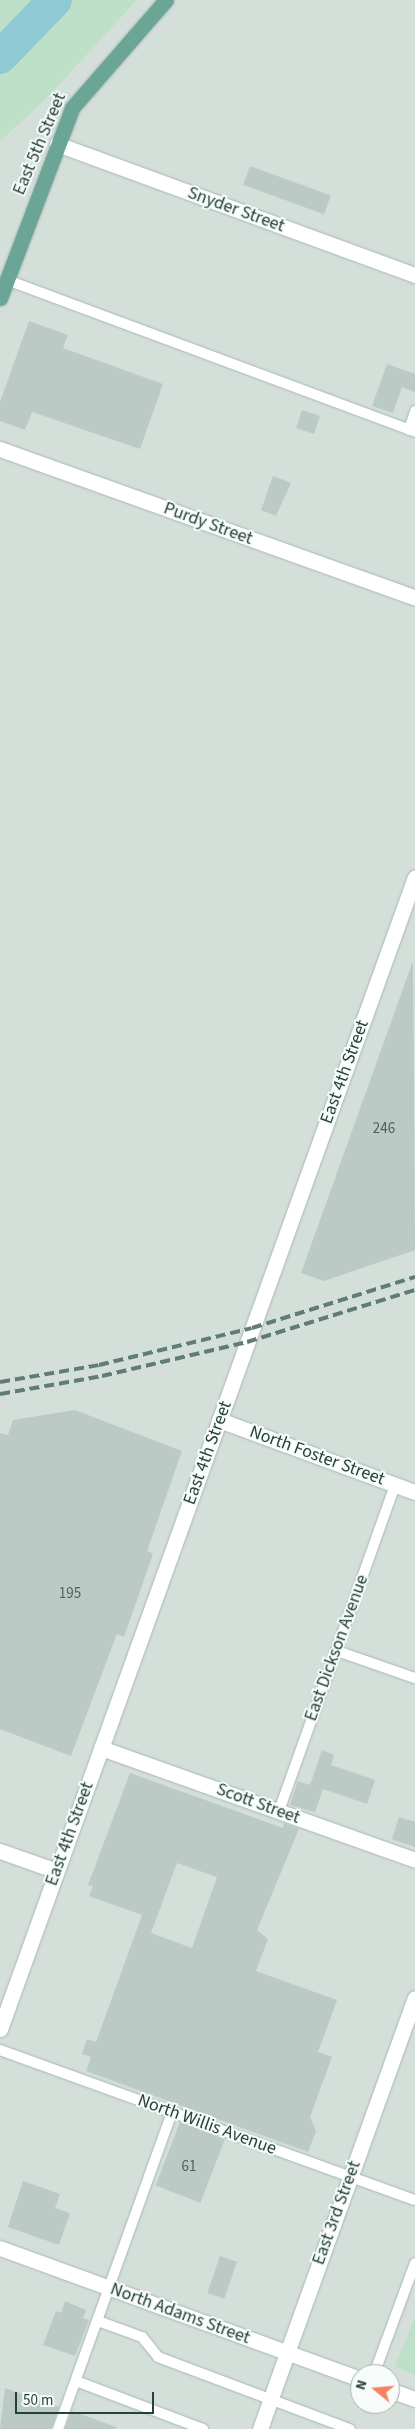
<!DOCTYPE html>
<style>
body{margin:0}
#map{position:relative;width:415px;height:2429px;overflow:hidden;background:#e6efeb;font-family:"Source Sans 3",sans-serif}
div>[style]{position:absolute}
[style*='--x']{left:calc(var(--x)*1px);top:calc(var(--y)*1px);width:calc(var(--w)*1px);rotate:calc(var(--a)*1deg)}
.built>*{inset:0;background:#d4dfda}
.green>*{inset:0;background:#bfe0c8}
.river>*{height:34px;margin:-17px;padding:0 17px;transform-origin:17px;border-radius:17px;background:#8ec9d4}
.building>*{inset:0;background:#bbcac4;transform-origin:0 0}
.roads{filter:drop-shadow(0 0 1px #a8b8b2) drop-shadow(0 0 1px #a8b8b2)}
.lane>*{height:10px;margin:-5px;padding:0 5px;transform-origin:5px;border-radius:5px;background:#fff}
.street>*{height:15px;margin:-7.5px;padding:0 7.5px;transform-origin:7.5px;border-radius:7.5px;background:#fff}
.secondary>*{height:15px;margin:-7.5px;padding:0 7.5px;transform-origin:7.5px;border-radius:7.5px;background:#fff}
.primary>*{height:15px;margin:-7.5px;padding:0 7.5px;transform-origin:7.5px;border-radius:7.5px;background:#6aa596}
.rail>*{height:4px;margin-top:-2px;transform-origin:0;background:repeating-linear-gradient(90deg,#5f7d75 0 10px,transparent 0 15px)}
span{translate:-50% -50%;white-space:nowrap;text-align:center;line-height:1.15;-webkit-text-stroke:4px #f7fbf9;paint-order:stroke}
.number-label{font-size:15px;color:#4a645c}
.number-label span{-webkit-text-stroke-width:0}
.street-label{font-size:18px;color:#24423a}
.north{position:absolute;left:350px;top:2364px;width:50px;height:50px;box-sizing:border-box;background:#f7fbf9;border:1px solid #a3b1ad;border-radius:50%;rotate:287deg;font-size:14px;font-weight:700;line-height:20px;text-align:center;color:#24423a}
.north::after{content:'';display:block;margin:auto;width:18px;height:22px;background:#f4845f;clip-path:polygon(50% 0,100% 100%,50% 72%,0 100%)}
.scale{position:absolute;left:15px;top:2392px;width:139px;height:22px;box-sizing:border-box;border:2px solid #24423a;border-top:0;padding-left:6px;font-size:15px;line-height:18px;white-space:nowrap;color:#24423a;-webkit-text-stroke:4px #f7fbf9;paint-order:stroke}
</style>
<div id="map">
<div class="built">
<div style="clip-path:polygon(evenodd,137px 0,415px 0,415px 2429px,0 2429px,0 141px,137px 0,360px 2374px,390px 2374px,390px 2404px,360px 2404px,360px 2374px)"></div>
</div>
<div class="green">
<div style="clip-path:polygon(0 0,137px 0,45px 100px,0 141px)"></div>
<div style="clip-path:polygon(415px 2317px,415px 2375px,395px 2366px)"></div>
</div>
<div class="river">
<div style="--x:0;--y:57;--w:79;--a:-46"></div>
</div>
<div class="building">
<div style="left:250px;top:166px;width:86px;height:20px;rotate:20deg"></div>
<div style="clip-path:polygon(29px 321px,68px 335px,63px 348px,163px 384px,140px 449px,32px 412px,25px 430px,0 421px,0 402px)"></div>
<div style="clip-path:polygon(387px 364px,415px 374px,415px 392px,402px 387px,393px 413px,372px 406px)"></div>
<div style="left:302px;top:410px;width:19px;height:19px;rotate:18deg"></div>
<div style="clip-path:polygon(273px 476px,291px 483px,276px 516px,261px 510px)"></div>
<div style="clip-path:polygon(413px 961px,415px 1250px,324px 1281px,301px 1273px)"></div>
<div style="clip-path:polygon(75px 1410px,182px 1451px,147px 1551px,153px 1554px,124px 1637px,117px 1634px,71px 1756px,0 1729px,0 1433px,8px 1435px,13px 1420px)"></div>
<div style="clip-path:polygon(322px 1750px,334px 1755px,331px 1765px,375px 1780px,367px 1804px,323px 1789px,315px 1812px,290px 1805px,298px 1781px,310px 1785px)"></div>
<div style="clip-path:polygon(evenodd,130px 1773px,283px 1828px,284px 1823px,299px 1829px,257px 1930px,268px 1939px,256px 1971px,337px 2000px,318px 2052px,332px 2057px,310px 2117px,316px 2131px,308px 2152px,86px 2071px,91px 2057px,82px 2054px,87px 2039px,96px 2042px,142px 1915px,89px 1896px,93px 1886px,88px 1885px,130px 1773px,177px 1863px,217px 1877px,192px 1948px,151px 1933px,177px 1863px)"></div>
<div style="clip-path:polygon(399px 1817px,415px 1822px,415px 1847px,392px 1839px)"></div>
<div style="left:180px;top:2122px;width:48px;height:68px;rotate:21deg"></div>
<div style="clip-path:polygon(23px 2181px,60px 2194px,55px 2208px,70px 2213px,59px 2245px,8px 2227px)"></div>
<div style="left:220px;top:2256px;width:18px;height:39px;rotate:19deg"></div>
<div style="clip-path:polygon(65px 2301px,86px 2310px,83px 2318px,89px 2320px,75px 2356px,43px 2345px,56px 2311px,61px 2313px)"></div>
<div style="clip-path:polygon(5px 2388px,59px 2407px,51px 2429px,0 2429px)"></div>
<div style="clip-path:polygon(72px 2411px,116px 2427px,116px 2429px,65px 2429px)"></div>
</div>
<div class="roads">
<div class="lane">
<div style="--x:7;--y:280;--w:435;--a:20.4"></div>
<div style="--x:409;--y:430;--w:20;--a:-72"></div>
<div style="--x:337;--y:1651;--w:83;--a:19.1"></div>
<div style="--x:279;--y:1811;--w:346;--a:-70.4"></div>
<div style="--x:0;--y:2050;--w:441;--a:19.9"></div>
<div style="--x:98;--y:2321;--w:47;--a:20"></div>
<div style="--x:142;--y:2337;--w:26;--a:51"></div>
<div style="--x:158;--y:2357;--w:205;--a:20.6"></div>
<div style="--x:374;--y:2374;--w:118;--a:-69.7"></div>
<div style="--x:76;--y:2381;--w:136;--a:20.7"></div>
<div style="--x:58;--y:2429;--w:336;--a:-70.2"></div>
</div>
<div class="street">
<div style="--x:57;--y:144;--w:381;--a:20.1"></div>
<div style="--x:0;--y:449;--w:441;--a:19.7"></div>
<div style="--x:219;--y:1420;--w:209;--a:20.2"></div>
<div style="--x:101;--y:1748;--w:333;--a:19.6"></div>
<div style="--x:0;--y:1851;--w:60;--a:19.3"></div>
<div style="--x:287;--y:2353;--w:377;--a:-70.2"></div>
</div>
<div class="secondary">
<div style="--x:0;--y:2029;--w:1224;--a:-70.19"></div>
<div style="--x:0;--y:2248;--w:383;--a:20"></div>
<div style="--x:390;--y:2390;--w:27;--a:20"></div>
<div style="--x:260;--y:2429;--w:81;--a:-70.4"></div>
</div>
<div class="primary">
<div style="--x:0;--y:298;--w:203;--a:-69.2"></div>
<div style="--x:72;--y:108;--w:143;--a:-49"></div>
</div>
</div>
<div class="rail">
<div style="--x:0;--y:1382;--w:100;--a:-9.7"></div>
<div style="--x:99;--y:1365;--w:157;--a:-13.6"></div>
<div style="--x:252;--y:1328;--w:171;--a:-17.4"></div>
<div style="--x:0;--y:1394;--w:104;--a:-10"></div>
<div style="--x:102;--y:1376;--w:149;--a:-13.2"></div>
<div style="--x:247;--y:1342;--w:176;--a:-17.2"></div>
</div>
<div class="number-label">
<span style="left:384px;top:1129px">246</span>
<span style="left:70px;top:1594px">195</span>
<span style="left:189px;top:2167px">61</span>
</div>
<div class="street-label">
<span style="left:40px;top:144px;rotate:-67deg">East 5th Street</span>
<span style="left:236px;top:210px;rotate:20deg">Snyder Street</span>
<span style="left:208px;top:524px;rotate:20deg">Purdy Street</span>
<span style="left:345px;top:1072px;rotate:-70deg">East 4th Street</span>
<span style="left:208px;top:1453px;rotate:-70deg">East 4th Street</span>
<span style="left:317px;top:1456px;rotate:20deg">North Foster Street</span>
<span style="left:337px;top:1648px;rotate:-70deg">East Dickson Avenue</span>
<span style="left:258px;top:1804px;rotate:20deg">Scott Street</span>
<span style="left:70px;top:1834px;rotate:-70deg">East 4th Street</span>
<span style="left:207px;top:2125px;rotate:20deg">North Willis Avenue</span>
<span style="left:337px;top:2213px;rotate:-70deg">East 3rd Street</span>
<span style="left:180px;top:2314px;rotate:20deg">North Adams Street</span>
</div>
<div class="north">N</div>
<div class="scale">50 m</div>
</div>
